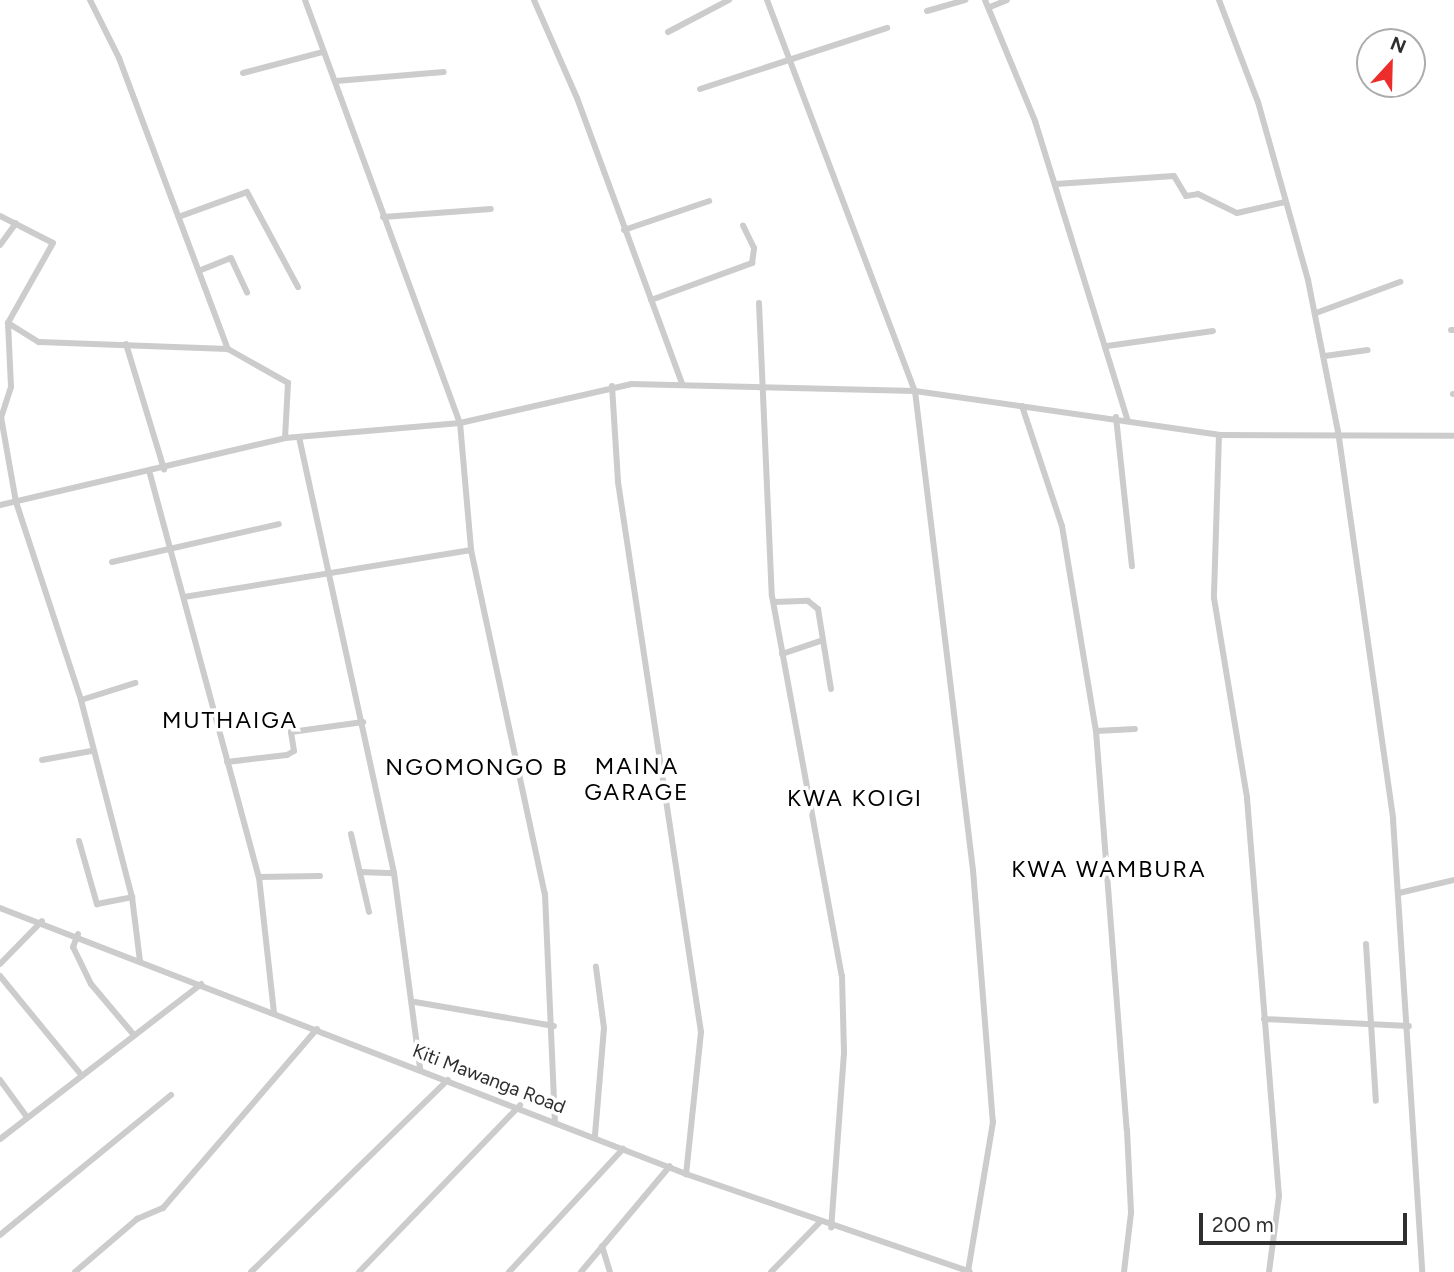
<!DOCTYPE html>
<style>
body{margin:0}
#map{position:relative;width:1454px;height:1272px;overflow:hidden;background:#fff;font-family:Figtree,sans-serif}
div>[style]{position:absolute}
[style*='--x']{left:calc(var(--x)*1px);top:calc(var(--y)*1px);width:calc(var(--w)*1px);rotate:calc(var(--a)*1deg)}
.street>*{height:6px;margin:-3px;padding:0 3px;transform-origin:3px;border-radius:3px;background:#ccc}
span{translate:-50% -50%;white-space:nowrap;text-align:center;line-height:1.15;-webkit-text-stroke:7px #fff;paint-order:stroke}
.street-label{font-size:19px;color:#2f2f2f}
.quarter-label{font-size:23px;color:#000;letter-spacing:2px}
.north{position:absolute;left:1356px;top:28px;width:70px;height:70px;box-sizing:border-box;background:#fff;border:2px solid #acacac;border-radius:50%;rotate:22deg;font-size:19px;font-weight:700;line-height:28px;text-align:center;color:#2f2f2f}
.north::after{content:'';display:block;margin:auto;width:24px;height:32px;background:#ed2d2b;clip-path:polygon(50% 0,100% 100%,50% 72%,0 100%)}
.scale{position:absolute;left:1199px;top:1213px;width:208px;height:32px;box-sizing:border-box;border:4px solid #2f2f2f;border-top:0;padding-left:9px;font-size:21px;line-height:24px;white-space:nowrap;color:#2f2f2f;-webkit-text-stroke:5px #fff;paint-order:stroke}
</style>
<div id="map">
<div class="street">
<div style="--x:90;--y:0;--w:65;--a:63.4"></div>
<div style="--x:119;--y:58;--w:311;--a:69.5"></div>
<div style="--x:228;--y:349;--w:69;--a:29.5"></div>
<div style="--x:288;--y:383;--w:55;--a:93.1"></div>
<div style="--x:305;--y:0;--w:451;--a:69.9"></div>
<div style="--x:460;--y:423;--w:127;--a:85"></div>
<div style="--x:534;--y:0;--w:107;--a:66.3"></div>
<div style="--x:577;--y:98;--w:305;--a:69.8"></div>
<div style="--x:767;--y:0;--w:418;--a:69.3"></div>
<div style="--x:915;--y:391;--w:482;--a:83.1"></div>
<div style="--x:973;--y:870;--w:253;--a:85.5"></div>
<div style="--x:993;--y:1122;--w:151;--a:99.5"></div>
<div style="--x:985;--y:0;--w:131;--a:67.5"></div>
<div style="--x:1035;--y:121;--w:312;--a:72.8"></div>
<div style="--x:1219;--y:0;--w:109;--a:69.1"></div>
<div style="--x:1258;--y:102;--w:185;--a:74.3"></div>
<div style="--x:1308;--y:280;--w:154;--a:78.8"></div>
<div style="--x:1338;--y:431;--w:392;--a:81.9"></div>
<div style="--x:1393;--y:819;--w:454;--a:86.3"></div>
<div style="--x:990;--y:7;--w:18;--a:-22"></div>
<div style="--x:927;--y:11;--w:40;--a:-16"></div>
<div style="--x:668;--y:32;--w:69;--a:-27.7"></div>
<div style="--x:243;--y:73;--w:83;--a:-14.7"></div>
<div style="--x:336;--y:81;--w:108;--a:-4.8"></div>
<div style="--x:700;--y:89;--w:197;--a:-18.1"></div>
<div style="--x:1056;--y:184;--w:118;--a:-3.9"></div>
<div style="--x:1174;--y:176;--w:23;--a:59"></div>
<div style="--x:1186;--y:196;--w:12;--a:-9"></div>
<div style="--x:1198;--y:194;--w:43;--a:26"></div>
<div style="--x:1237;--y:213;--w:49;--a:-12.9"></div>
<div style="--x:0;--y:216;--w:59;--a:27"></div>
<div style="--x:53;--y:243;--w:92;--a:119.4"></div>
<div style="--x:8;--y:323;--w:64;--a:87.3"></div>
<div style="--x:11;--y:387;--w:32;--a:108"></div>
<div style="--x:1;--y:417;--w:86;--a:80"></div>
<div style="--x:16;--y:502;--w:208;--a:71.8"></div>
<div style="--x:81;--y:700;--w:203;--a:75.5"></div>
<div style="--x:132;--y:897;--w:64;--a:82.9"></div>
<div style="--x:181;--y:216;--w:70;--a:-20"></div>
<div style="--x:247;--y:192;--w:108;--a:61.8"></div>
<div style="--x:383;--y:217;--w:108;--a:-4.2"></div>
<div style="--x:624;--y:230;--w:90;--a:-18.8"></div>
<div style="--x:0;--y:245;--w:27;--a:-54"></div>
<div style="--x:201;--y:270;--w:32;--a:-22"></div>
<div style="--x:231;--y:258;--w:38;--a:65"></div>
<div style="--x:651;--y:300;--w:108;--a:-20.1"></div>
<div style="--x:752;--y:263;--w:15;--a:-82"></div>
<div style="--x:754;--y:248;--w:25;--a:-116"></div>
<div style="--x:759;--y:303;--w:293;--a:87.5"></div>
<div style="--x:772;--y:596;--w:386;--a:79.6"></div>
<div style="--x:842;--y:976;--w:77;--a:88.5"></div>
<div style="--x:844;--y:1053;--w:175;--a:94.2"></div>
<div style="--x:1316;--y:313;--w:90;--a:-20.3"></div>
<div style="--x:8;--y:323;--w:36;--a:32"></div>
<div style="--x:39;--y:342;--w:189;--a:2.1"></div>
<div style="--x:1451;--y:330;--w:3;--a:0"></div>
<div style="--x:126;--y:344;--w:131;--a:73.1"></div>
<div style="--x:1107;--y:346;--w:107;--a:-8.1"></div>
<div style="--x:1325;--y:356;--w:43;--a:-7.9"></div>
<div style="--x:612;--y:386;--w:96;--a:86.4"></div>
<div style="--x:618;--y:482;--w:556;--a:81.42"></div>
<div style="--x:701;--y:1032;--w:143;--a:96"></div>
<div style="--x:1453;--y:394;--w:1;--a:0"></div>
<div style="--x:1022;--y:406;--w:126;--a:71.6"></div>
<div style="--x:1062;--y:526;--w:208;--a:80.6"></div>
<div style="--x:1096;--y:731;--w:39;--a:-3"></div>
<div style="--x:1116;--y:417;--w:150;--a:83.9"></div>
<div style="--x:1219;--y:435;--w:163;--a:91.8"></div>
<div style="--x:1214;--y:598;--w:203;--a:80.6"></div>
<div style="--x:1247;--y:798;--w:399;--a:85.4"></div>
<div style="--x:1279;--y:1196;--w:77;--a:97.5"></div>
<div style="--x:299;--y:437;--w:446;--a:77.7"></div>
<div style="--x:394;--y:873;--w:198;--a:82.4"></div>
<div style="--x:150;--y:474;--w:417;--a:74.9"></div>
<div style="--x:259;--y:877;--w:137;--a:83.7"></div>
<div style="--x:0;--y:505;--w:293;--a:-13.2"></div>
<div style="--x:285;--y:438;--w:176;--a:-4.9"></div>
<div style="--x:460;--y:423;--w:175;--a:-12.8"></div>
<div style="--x:631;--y:384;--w:284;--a:1.4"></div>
<div style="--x:915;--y:391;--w:307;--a:8.2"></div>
<div style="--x:1219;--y:435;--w:235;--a:0.2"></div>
<div style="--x:112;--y:562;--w:171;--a:-12.8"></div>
<div style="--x:184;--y:597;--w:291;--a:-9.3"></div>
<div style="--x:471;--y:550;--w:352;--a:77.9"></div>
<div style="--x:545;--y:894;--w:229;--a:87.5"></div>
<div style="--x:774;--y:602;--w:34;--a:-2"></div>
<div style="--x:808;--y:601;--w:13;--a:39"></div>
<div style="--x:818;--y:609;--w:81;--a:80.8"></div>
<div style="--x:782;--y:654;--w:40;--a:-18.9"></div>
<div style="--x:81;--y:700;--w:57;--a:-17.5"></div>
<div style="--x:1096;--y:731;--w:400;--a:85.6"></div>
<div style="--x:1127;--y:1130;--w:83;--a:87.2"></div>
<div style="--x:1131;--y:1213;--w:59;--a:96.8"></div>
<div style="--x:42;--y:760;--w:50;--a:-10.4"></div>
<div style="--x:227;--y:762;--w:60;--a:-6.7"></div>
<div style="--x:287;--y:755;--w:8;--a:-30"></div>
<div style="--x:294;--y:751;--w:19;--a:-99"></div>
<div style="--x:291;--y:732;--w:73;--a:-7.9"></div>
<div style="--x:351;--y:834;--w:80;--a:77"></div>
<div style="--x:79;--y:841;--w:66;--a:74.1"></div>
<div style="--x:97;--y:904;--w:36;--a:-11"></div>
<div style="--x:360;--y:872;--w:34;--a:2"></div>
<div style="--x:259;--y:877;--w:61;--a:-0.9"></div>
<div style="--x:1399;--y:893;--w:57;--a:-13.3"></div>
<div style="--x:0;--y:908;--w:736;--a:21.19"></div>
<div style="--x:686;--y:1174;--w:300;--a:19"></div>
<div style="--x:78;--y:934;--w:14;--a:111"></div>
<div style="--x:73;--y:947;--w:41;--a:64.1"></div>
<div style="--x:91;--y:984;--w:67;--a:49.9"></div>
<div style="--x:1366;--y:944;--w:157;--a:86.4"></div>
<div style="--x:0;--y:964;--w:60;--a:-45.7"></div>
<div style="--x:0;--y:976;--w:129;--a:50.6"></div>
<div style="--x:415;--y:1002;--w:141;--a:9.8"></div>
<div style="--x:1264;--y:1019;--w:145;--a:2.8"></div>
<div style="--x:0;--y:1080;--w:46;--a:53.9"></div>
<div style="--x:595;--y:1135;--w:107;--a:-85.2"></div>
<div style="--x:604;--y:1028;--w:62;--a:-97.5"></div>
<div style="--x:0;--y:1139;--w:254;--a:-37.6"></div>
<div style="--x:0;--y:1235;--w:221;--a:-39.3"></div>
<div style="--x:602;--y:1246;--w:27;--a:73"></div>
<div style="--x:75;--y:1272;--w:82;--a:-40.5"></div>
<div style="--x:137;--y:1219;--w:28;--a:-23"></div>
<div style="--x:163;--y:1208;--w:236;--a:-49.3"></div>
<div style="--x:251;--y:1272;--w:275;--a:-44.3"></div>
<div style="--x:359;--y:1272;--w:232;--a:-46"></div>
<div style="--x:509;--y:1272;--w:168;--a:-47.2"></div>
<div style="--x:581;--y:1272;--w:138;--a:-50"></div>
<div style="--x:771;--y:1272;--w:71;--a:-45.6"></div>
</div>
<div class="street-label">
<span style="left:489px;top:1079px;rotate:21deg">Kiti Mawanga Road</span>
</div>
<div class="quarter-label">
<span style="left:230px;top:720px">MUTHAIGA</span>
<span style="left:637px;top:779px">MAINA<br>GARAGE</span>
<span style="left:477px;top:767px">NGOMONGO B</span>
<span style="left:855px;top:798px">KWA KOIGI</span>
<span style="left:1109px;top:869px">KWA WAMBURA</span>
</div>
<div class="north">N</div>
<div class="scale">200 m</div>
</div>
